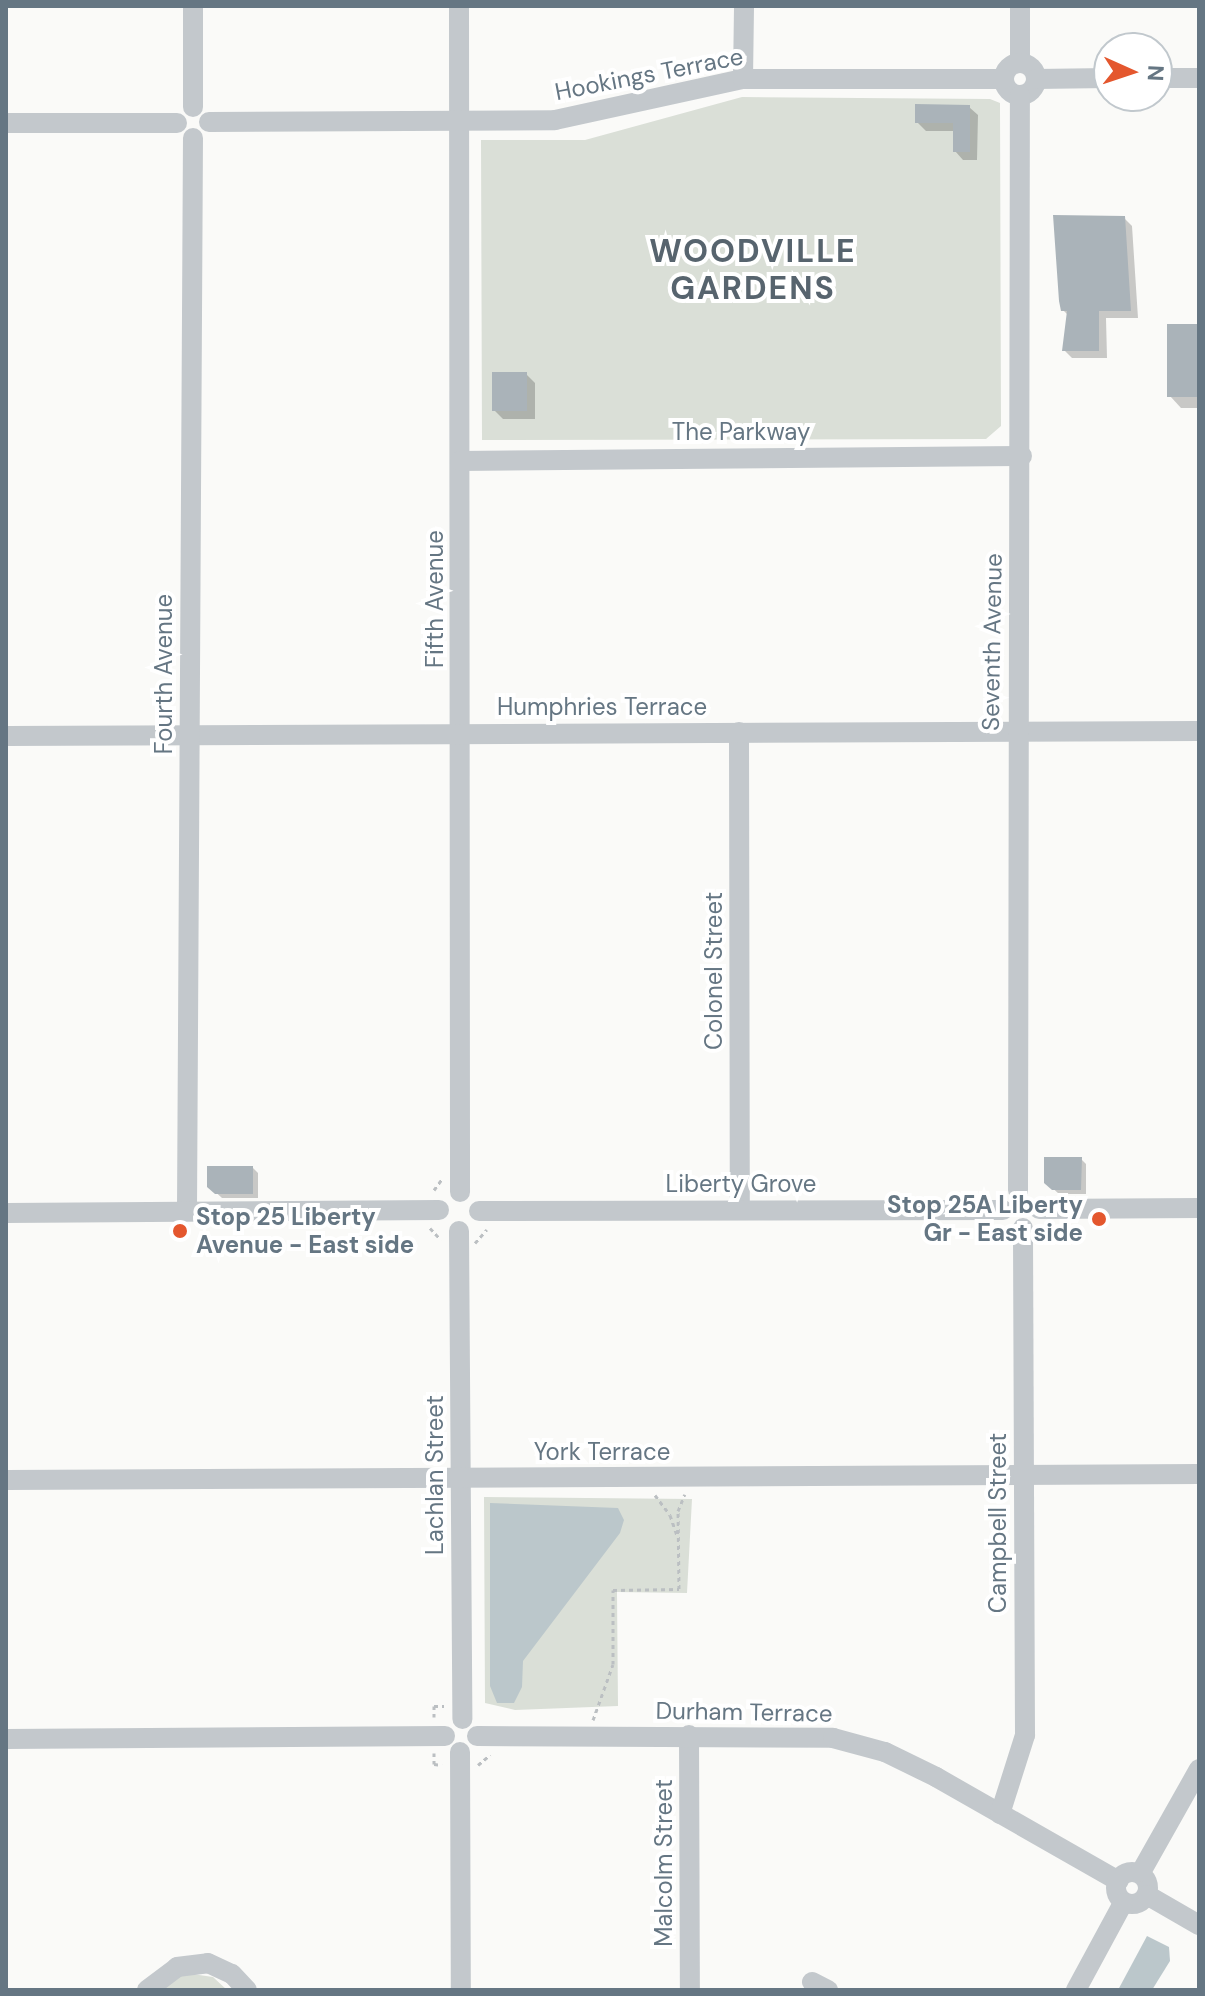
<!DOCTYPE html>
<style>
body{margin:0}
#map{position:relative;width:1205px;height:1996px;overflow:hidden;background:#fafaf8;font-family:"DM Sans",sans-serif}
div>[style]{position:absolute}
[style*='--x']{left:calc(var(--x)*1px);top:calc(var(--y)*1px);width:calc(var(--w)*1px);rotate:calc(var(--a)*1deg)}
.green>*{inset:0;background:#dadfd7}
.water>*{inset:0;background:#bbc7cb}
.shadow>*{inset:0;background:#0003}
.building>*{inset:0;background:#aab3b9;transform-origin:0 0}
.path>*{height:3px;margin-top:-1.5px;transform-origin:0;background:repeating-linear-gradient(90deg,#bbbfc2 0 4px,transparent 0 8px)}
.street>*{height:20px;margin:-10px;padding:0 10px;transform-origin:10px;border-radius:10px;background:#c3c8cc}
.street>.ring{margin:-10px;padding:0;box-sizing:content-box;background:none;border:20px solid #c3c8cc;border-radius:50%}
.dots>*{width:22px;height:22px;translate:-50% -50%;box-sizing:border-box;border:4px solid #fff;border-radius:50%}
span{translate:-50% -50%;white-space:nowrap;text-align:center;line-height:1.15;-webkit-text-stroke:8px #fff;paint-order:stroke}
.street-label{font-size:24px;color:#657683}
.poi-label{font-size:24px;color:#657683;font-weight:700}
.right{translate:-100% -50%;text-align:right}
.left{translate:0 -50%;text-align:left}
.district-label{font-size:32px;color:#57646e;font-weight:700;letter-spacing:2px}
.frame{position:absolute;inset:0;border:8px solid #657683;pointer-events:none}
.north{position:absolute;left:1093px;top:32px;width:80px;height:80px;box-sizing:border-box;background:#fff;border:2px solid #c1c8cd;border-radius:50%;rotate:93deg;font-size:22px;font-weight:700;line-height:32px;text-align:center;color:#657683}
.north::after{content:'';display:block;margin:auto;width:28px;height:36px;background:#e4572e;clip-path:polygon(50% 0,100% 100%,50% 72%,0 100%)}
</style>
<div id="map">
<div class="green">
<div style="clip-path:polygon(742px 97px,990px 99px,1000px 103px,1001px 426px,986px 439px,482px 440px,481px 140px,585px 140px)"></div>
<div style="clip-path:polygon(484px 1497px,692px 1499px,687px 1593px,617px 1592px,618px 1706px,515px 1710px,485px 1703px)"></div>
<div style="clip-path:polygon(185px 1973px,213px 1977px,227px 1990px,156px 1990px)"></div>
</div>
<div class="water">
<div style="clip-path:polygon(490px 1503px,618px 1508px,624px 1520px,620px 1533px,523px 1661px,522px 1687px,514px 1703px,497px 1703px,490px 1686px)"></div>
<div style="clip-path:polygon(1147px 1936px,1169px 1947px,1170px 1961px,1152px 1990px,1118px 1990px)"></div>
</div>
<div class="shadow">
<div style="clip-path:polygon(969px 107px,978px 115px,977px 160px,963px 160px,955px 151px,955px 131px,926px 131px,917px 122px)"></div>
<div style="clip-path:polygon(1124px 218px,1132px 226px,1138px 318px,1106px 318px,1107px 358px,1072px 358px,1064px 350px,1068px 315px,1063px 310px)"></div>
<div style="clip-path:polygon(1199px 330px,1199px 408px,1181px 408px,1170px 396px)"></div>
<div style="clip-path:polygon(526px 374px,535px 383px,535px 419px,503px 419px,494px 410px)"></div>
<div style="clip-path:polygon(1081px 1159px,1086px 1164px,1086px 1194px,1059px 1194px,1046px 1182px)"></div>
<div style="clip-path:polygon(253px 1168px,258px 1173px,258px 1198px,222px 1198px,209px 1186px)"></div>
</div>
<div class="building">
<div style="clip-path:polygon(915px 104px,970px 105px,970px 152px,953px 152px,953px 123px,915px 123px)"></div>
<div style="clip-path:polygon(1053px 215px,1125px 216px,1131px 311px,1099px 311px,1099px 351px,1062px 351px,1067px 311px,1061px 311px,1059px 301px)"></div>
<div style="left:1167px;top:324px;width:32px;height:73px"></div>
<div style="left:492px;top:372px;width:35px;height:39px"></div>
<div style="clip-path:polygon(1044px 1157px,1082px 1157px,1081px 1190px,1052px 1190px,1044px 1183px)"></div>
<div style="clip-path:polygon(207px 1166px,253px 1166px,253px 1194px,215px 1194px,207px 1187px)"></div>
</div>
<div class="path">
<div style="--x:434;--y:1190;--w:14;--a:-54"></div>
<div style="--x:430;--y:1228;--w:16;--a:47"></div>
<div style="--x:475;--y:1243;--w:18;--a:-49"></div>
<div style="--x:655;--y:1495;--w:25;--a:53"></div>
<div style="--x:670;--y:1515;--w:24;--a:71"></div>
<div style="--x:434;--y:1717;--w:11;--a:-90"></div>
<div style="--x:434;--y:1706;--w:10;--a:0"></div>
<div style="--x:593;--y:1720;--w:59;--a:-70.3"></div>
<div style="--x:613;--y:1664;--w:74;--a:-90"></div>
<div style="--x:613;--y:1590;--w:66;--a:-0.9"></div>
<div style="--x:679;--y:1589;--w:78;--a:-90.7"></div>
<div style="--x:678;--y:1511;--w:18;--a:-68"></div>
<div style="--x:434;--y:1753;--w:11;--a:90"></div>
<div style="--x:434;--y:1764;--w:8;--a:7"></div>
<div style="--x:478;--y:1765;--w:16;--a:-40"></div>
</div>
<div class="street">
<div style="--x:459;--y:6;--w:1186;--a:89.95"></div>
<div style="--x:1020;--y:6;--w:57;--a:90"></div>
<div class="ring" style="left:1004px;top:63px;width:12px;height:12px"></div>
<div style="--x:1157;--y:78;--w:42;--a:0"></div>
<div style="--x:743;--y:79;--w:73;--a:-89.2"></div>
<div style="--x:1036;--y:79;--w:73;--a:-0.8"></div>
<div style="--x:193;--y:107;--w:101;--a:-90"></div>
<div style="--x:209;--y:122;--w:346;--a:-0.3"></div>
<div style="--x:555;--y:120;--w:192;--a:-12.3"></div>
<div style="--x:743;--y:79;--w:261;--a:0"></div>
<div style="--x:6;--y:123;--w:171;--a:0"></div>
<div style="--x:460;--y:461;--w:562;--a:-0.51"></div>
<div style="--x:739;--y:732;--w:477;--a:89.9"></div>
<div style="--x:6;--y:736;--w:1193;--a:-0.24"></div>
<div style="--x:1018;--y:1190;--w:1095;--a:-89.9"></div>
<div style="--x:1039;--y:1209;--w:160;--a:-0.4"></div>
<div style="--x:187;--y:1210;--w:1072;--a:-89.68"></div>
<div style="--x:479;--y:1211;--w:524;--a:-0.11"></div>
<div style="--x:6;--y:1213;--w:433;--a:-0.4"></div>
<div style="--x:459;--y:1231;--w:488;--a:89.6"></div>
<div style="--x:6;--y:1480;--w:1193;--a:-0.29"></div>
<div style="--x:689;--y:1735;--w:255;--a:89.8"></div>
<div style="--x:477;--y:1736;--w:356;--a:0.3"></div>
<div style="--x:833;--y:1738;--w:54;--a:15.1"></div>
<div style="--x:885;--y:1752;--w:57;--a:26.1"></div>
<div style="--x:936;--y:1777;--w:210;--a:29.7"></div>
<div style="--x:6;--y:1739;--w:439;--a:-0.4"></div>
<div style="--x:460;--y:1752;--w:238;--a:89.8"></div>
<div style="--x:1000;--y:1814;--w:83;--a:-72.4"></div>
<div style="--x:1025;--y:1735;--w:507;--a:-90.23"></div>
<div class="ring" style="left:1116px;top:1872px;width:12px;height:12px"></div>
<div style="--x:1141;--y:1872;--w:118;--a:-60.6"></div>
<div style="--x:1147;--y:1895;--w:60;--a:30"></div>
<div style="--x:812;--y:1982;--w:18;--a:27"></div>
<div style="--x:147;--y:1990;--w:38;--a:-37"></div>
<div style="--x:177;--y:1967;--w:31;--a:-7"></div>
<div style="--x:208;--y:1963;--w:26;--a:25"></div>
<div style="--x:232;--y:1974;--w:22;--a:47"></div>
<div style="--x:1076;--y:1990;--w:99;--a:-61.6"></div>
</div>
<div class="dots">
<div style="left:1099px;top:1219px;background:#e4572e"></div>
<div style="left:180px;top:1231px;background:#e4572e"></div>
</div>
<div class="street-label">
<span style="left:649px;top:74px;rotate:-11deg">Hookings Terrace</span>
<span style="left:741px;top:432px">The Parkway</span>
<span style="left:435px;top:599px;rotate:-90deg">Fifth Avenue</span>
<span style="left:992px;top:642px;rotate:-89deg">Seventh Avenue</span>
<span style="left:164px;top:674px;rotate:-90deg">Fourth Avenue</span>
<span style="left:602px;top:707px">Humphries Terrace</span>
<span style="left:714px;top:971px;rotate:-90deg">Colonel Street</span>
<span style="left:741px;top:1184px">Liberty Grove</span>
<span style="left:602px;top:1452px">York Terrace</span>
<span style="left:435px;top:1475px;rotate:-90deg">Lachlan Street</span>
<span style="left:998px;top:1523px;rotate:-90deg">Campbell Street</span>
<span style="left:744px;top:1712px;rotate:1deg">Durham Terrace</span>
<span style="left:664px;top:1863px;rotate:-90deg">Malcolm Street</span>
</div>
<div class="poi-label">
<span class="right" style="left:1083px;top:1219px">Stop 25A Liberty<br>Gr - East side</span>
<span class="left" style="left:196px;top:1231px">Stop 25 Liberty<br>Avenue - East side</span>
</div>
<div class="district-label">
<span style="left:753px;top:270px">WOODVILLE<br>GARDENS</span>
</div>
<div class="frame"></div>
<div class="north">N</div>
</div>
